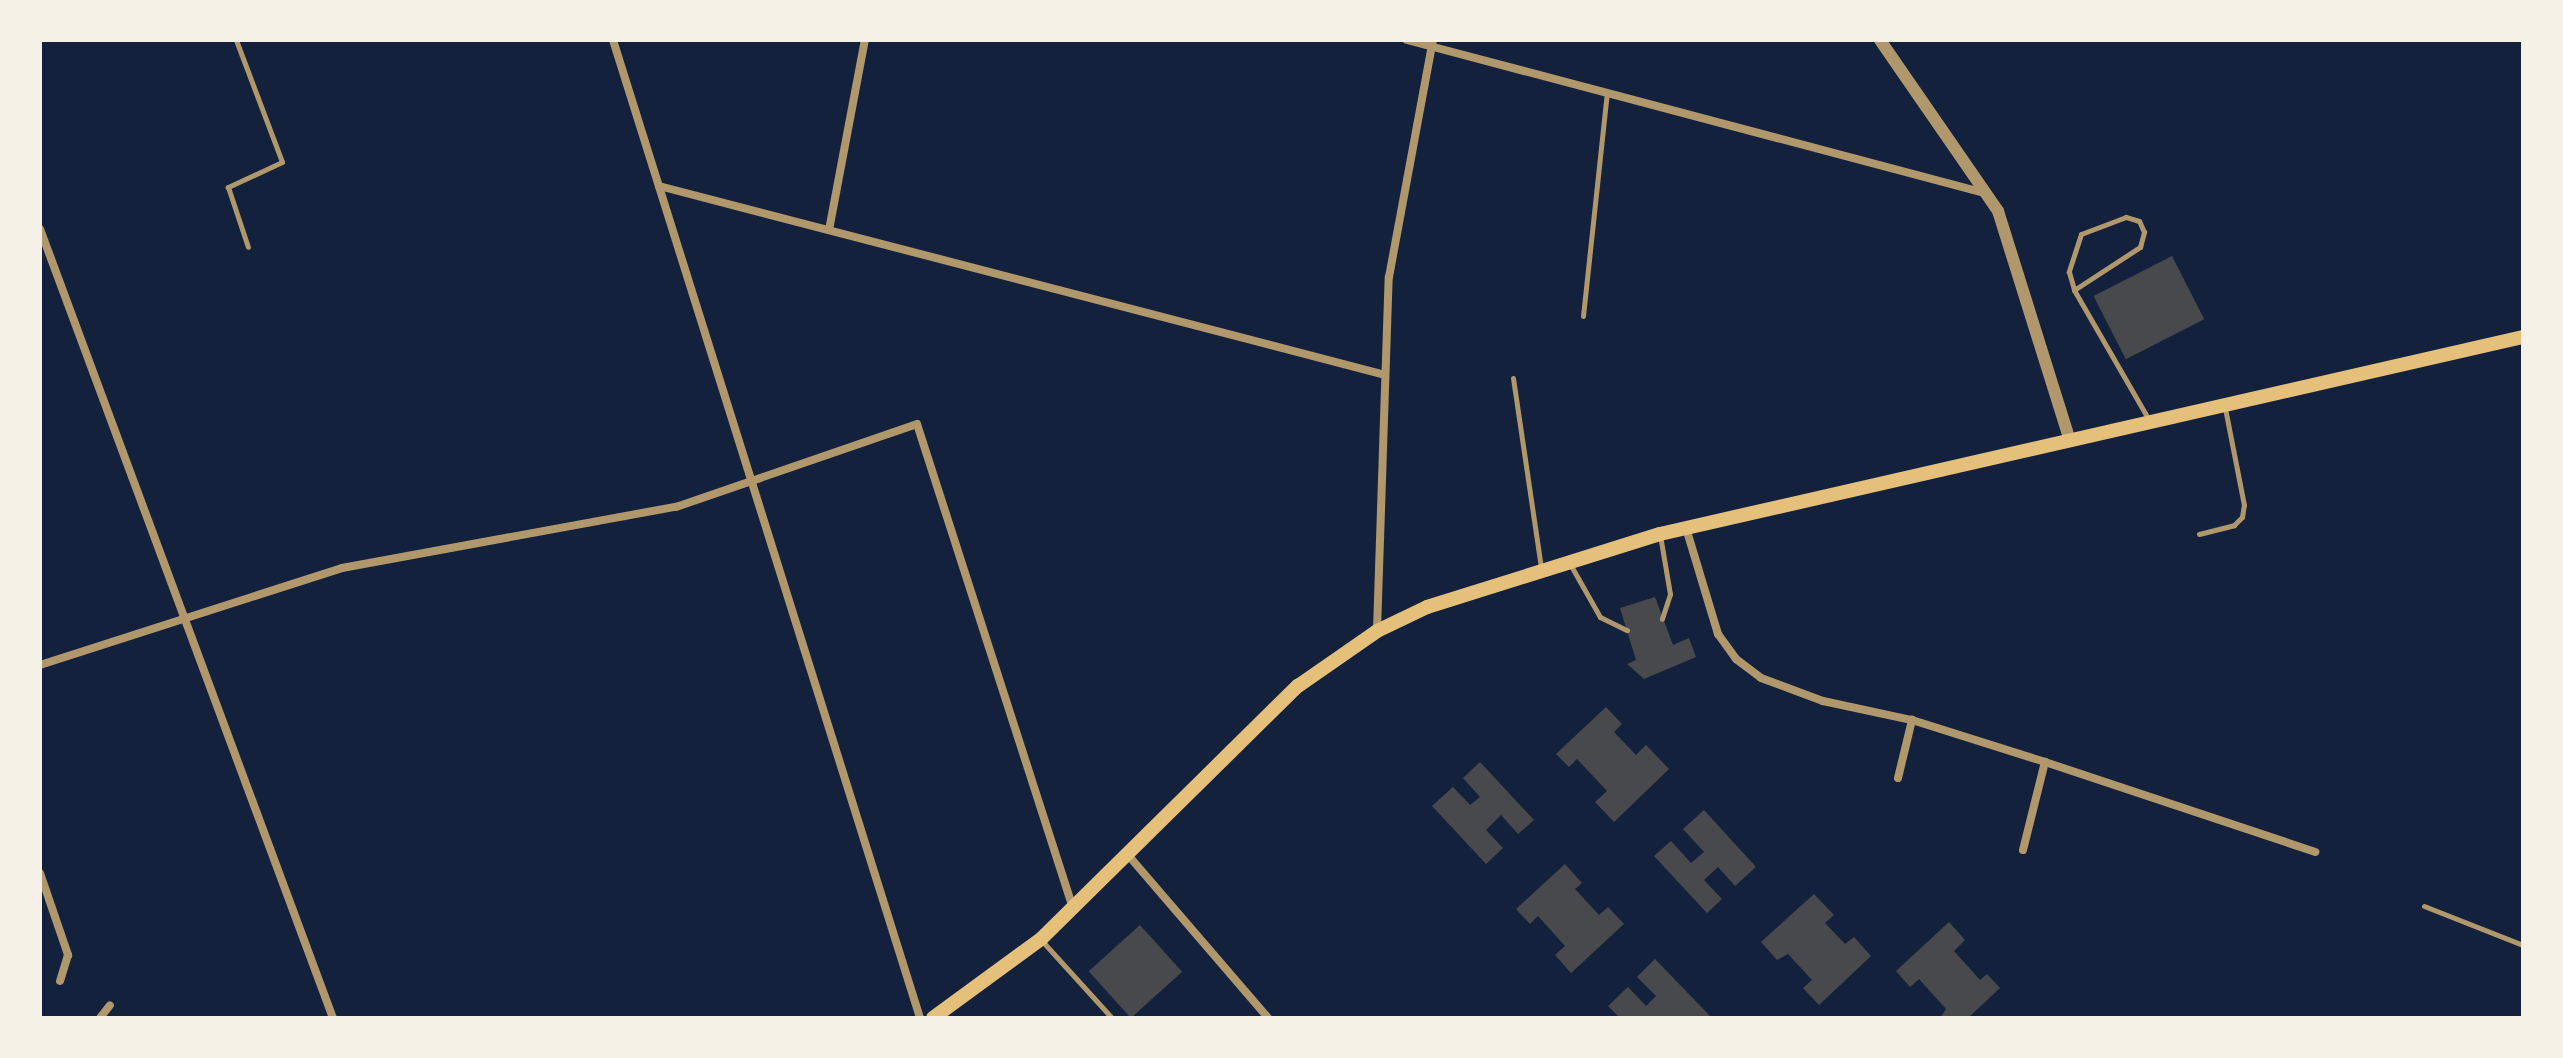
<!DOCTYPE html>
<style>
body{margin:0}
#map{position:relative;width:2563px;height:1058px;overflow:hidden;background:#14213d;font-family:"Space Grotesk",sans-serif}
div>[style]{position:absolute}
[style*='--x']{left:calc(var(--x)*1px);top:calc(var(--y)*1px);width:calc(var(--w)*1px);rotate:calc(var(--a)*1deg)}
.building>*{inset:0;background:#48494c;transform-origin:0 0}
.service>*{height:5px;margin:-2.5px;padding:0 2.5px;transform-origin:2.5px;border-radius:2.5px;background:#b1986c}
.minor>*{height:8px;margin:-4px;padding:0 4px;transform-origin:4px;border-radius:4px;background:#b1986c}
.tertiary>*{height:12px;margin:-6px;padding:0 6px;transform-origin:6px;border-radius:6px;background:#b1986c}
.secondary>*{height:14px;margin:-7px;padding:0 7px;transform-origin:7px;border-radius:7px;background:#e5c07b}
span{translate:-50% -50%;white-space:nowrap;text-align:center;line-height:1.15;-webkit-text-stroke:6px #f6f1e7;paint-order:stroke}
.frame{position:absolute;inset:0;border:42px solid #f6f1e7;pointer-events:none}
</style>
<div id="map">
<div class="building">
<div style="left:2172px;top:256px;width:71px;height:88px;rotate:63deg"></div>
<div style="clip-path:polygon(1655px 597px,1673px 645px,1689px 638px,1696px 657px,1644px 679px,1627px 664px,1636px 660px,1620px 608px)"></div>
<div style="clip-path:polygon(1606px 707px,1622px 724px,1614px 732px,1636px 755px,1646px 745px,1669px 769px,1614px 822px,1595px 802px,1607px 791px,1577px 759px,1569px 767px,1556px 754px)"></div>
<div style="clip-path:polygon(1480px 762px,1534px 820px,1518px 834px,1501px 815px,1486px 830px,1503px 848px,1486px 864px,1432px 806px,1453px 787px,1470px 805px,1480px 797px,1463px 778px)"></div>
<div style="clip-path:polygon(1704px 810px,1756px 867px,1735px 886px,1718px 867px,1704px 880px,1722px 899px,1707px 913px,1654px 856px,1671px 841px,1691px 863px,1704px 852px,1683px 829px)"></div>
<div style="clip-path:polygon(1565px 864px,1582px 883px,1575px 889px,1599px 915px,1608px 907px,1624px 924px,1571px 973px,1555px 955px,1565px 946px,1538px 916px,1530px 924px,1516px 909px)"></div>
<div style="clip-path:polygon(1814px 894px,1834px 915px,1825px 923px,1845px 944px,1854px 937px,1871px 956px,1819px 1005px,1803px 988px,1812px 980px,1788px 954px,1777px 960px,1761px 942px)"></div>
<div style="clip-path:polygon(1949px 922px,1965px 940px,1954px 951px,1980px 980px,1987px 974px,2000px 988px,1968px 1018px,1940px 1018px,1946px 1009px,1919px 979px,1910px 987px,1896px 971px)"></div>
<div style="left:1140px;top:925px;width:63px;height:69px;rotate:48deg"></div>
<div style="clip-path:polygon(1655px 959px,1712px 1018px,1620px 1018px,1608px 1006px,1628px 987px,1646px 1006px,1656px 996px,1637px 977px)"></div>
</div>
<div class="service">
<div style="--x:236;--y:40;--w:130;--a:69.3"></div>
<div style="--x:282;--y:162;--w:60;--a:155.2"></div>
<div style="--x:228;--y:187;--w:63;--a:71.6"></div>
<div style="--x:2074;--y:290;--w:79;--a:-33.1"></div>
<div style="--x:2140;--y:247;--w:16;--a:-75"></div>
<div style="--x:2144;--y:232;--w:12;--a:-114"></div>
<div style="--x:2139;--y:221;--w:14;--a:-163"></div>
<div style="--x:2126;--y:217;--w:48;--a:159.3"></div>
<div style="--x:2081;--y:234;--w:40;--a:108"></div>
<div style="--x:2069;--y:272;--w:19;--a:74"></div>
<div style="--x:2074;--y:290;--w:150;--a:60"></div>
<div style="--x:1583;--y:316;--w:224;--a:-83.9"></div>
<div style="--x:1513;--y:378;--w:191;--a:81.6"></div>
<div style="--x:2199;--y:534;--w:36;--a:-14"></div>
<div style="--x:2234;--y:525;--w:11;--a:-45"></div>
<div style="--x:2242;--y:517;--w:12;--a:-81"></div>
<div style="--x:2244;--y:505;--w:99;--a:-101.1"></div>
<div style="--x:1660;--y:535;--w:60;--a:80.4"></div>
<div style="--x:1670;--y:594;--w:26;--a:108"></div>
<div style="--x:1570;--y:564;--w:61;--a:60.5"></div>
<div style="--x:1600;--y:617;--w:30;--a:26"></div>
<div style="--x:2424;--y:906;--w:106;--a:21.5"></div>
<div style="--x:1043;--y:942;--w:103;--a:47.8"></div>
</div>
<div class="minor">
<div style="--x:613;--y:40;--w:1025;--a:72.57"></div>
<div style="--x:1407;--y:40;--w:598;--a:14.83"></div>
<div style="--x:659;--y:186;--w:747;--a:14.58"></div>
<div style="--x:40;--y:229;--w:842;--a:69.63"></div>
<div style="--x:829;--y:230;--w:193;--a:-79.3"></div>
<div style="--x:1686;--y:528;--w:111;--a:73.2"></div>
<div style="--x:1718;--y:634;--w:31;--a:54"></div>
<div style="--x:1736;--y:659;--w:31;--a:37"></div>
<div style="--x:1761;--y:678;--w:66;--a:20.4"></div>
<div style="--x:1823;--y:701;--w:91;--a:12.1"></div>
<div style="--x:1912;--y:720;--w:139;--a:17.5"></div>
<div style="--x:2045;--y:762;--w:285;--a:18.4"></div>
<div style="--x:1377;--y:630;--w:353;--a:-88.1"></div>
<div style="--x:1389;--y:277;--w:241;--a:-79.5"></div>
<div style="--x:40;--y:665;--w:317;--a:-17.8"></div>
<div style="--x:342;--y:568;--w:340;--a:-10.4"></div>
<div style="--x:676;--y:507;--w:255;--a:-19"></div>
<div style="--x:917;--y:424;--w:509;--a:72.14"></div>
<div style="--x:1898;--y:778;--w:60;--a:-76.4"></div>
<div style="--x:2023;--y:850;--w:91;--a:-76"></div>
<div style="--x:1128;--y:855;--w:215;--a:49.3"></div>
<div style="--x:40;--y:873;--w:87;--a:71.1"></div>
<div style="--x:68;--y:955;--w:27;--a:107"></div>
<div style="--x:100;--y:1018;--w:16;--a:-52"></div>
</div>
<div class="tertiary">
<div style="--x:1880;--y:40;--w:208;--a:55.4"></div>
<div style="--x:1998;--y:211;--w:238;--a:72.6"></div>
</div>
<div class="secondary">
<div style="--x:933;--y:1018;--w:134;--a:-36.2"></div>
<div style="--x:1041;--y:939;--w:361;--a:-44.6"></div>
<div style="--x:1298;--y:686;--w:96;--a:-34.8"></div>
<div style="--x:1377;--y:631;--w:55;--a:-25.6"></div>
<div style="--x:1427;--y:607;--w:244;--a:-17.4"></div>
<div style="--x:1660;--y:534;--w:885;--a:-12.86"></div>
</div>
<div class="frame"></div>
</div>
